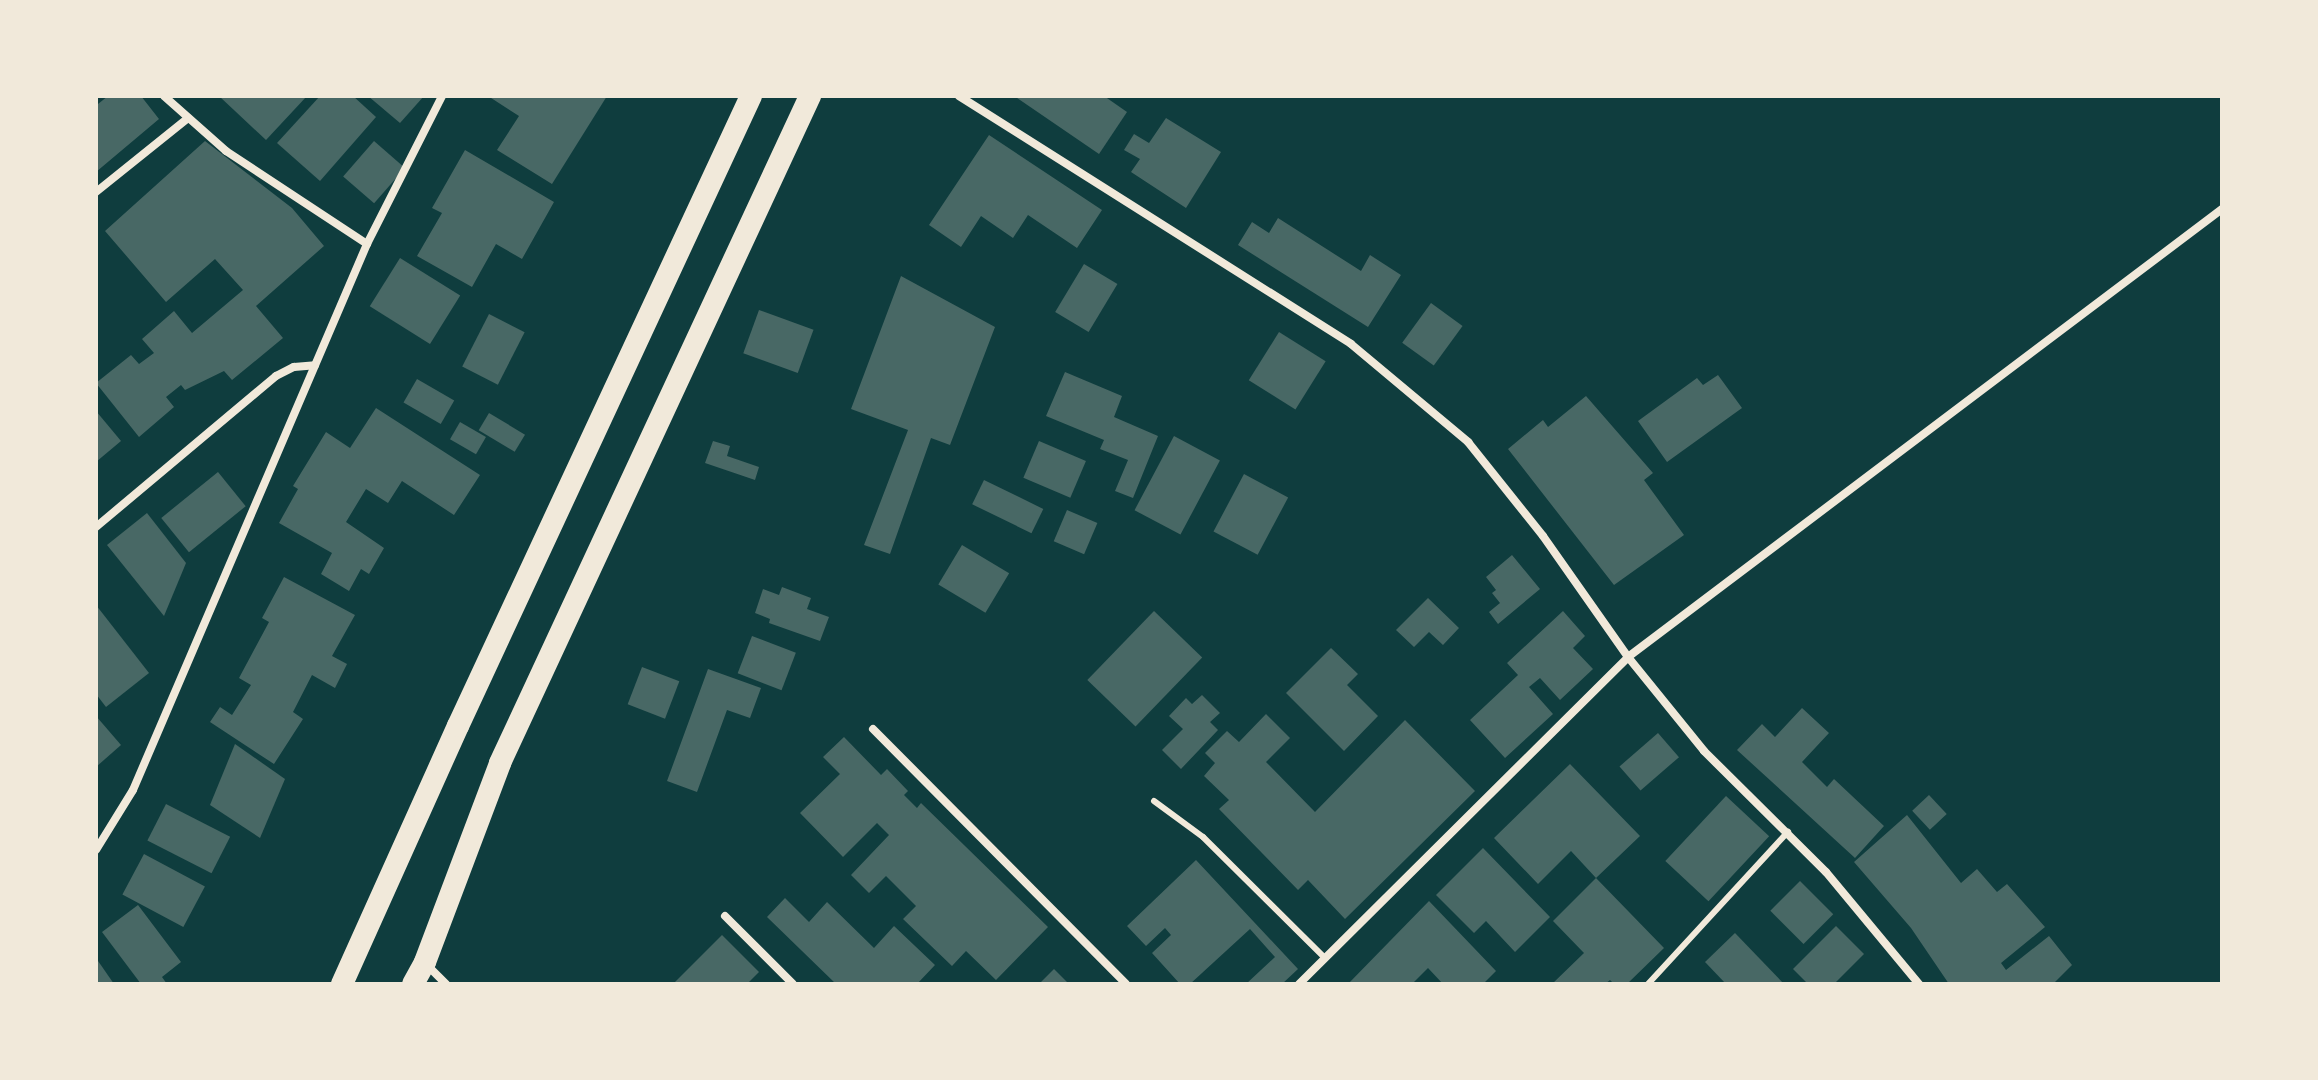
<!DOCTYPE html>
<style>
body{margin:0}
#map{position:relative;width:2318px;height:1080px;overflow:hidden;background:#0f3d3e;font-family:"Zilla Slab",serif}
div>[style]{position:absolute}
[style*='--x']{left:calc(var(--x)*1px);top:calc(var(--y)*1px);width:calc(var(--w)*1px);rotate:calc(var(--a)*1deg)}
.building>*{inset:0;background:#486865;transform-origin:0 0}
.service>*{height:6px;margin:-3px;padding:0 3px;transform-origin:3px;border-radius:3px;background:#f1e9da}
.minor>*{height:8px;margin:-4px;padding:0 4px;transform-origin:4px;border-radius:4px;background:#f1e9da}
.trunk>*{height:22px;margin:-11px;padding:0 11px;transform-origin:11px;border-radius:11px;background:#f1e9da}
span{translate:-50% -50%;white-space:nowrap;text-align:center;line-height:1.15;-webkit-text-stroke:6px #f1e9da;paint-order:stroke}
.frame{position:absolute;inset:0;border:98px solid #f1e9da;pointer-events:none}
</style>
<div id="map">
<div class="building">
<div style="clip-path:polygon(108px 96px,141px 96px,159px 119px,96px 172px,96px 101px,98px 104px)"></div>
<div style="clip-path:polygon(219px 96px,307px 96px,266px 140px)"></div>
<div style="clip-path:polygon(320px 96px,353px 96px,376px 117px,320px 181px,277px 143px)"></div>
<div style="clip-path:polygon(368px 96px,424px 96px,400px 123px)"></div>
<div style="clip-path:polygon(488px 96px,607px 96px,552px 184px,497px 150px,519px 116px)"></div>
<div style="clip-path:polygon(1014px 96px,1104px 96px,1127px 112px,1099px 154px)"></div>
<div style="clip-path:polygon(1166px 118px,1221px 152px,1186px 208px,1131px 172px,1140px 159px,1124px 150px,1134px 134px,1149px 143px)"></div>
<div style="clip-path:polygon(989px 135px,1102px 210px,1077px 248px,1028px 215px,1013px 238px,981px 216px,961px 247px,929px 225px)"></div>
<div style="clip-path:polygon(205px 141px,292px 208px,324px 246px,256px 306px,283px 338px,232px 380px,224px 371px,185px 390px,181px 385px,166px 397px,174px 407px,139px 437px,96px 383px,131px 355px,139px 364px,154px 353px,142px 339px,174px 311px,192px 333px,243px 290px,215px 259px,166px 302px,105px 231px)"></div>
<div style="left:374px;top:141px;width:41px;height:47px;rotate:41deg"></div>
<div style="clip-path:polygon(465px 150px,554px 202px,522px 259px,496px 244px,472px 287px,417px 256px,442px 213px,432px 208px)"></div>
<div style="clip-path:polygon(1278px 218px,1361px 271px,1370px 255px,1401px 275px,1368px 327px,1238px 245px,1252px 222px,1269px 233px)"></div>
<div style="left:400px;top:258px;width:71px;height:57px;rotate:32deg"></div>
<div style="left:1084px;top:264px;width:39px;height:56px;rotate:31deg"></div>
<div style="clip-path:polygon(901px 276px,995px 327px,950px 445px,931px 438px,890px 554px,864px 545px,908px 430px,851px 409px)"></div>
<div style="left:1431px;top:303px;width:39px;height:49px;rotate:36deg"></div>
<div style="left:759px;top:310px;width:58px;height:46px;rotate:20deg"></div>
<div style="left:489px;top:314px;width:40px;height:59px;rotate:27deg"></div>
<div style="left:1279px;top:332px;width:55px;height:57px;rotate:32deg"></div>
<div style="clip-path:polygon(1065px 372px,1122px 396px,1114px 417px,1158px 436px,1133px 498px,1115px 491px,1128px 460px,1100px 449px,1104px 440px,1046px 416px)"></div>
<div style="clip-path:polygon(1718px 375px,1742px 408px,1667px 462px,1638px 421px,1697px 378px,1703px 385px)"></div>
<div style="left:417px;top:379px;width:43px;height:27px;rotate:30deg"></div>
<div style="clip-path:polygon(1586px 396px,1653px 473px,1644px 480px,1684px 535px,1614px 585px,1508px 449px,1543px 420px,1548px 427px)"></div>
<div style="clip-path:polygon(376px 408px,480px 475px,454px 515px,402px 481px,388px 503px,366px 489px,346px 522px,384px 548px,369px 574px,361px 569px,349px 591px,321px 574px,332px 553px,279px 523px,298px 489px,293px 486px,326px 432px,350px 448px)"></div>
<div style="clip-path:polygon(96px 411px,121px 441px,96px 462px)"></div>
<div style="left:489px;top:413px;width:42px;height:20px;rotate:31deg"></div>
<div style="left:460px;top:422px;width:30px;height:20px;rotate:30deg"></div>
<div style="left:1174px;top:436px;width:52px;height:84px;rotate:28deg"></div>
<div style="clip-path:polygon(713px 441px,730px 446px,727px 456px,759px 467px,755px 480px,705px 463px)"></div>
<div style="left:1039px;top:441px;width:51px;height:40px;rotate:23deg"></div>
<div style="left:218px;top:472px;width:44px;height:73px;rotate:51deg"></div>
<div style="left:1244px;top:474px;width:50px;height:65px;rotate:28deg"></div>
<div style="left:984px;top:480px;width:66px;height:27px;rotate:26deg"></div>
<div style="left:1067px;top:510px;width:33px;height:34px;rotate:23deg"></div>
<div style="clip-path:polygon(147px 513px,186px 563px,164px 616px,107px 545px)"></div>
<div style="left:962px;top:545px;width:55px;height:46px;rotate:31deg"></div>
<div style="clip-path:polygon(1512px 555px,1540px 589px,1498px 624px,1489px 612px,1500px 603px,1492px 593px,1496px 590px,1486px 577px)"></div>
<div style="clip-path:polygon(284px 577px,355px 615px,332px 656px,347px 664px,335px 688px,312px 675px,293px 712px,303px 719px,274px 764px,210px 722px,220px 707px,232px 715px,251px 685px,239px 678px,269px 622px,262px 618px)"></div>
<div style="clip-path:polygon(782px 587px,811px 598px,807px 609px,829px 617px,820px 641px,769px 623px,770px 619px,755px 613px,763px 589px,779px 595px)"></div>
<div style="clip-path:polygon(1428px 598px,1459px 628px,1443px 645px,1429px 632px,1414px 647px,1396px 630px)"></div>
<div style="clip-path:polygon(96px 605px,149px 673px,106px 707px,96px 694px)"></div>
<div style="left:1154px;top:611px;width:67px;height:96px;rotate:44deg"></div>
<div style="clip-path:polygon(1563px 611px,1585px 636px,1573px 648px,1593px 669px,1560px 700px,1540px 678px,1529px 687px,1553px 714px,1505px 758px,1470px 720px,1518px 675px,1507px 663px)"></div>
<div style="left:752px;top:636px;width:47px;height:40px;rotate:21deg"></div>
<div style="clip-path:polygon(1331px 648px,1358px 674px,1347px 685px,1378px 716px,1344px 751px,1286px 693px)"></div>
<div style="left:642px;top:667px;width:40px;height:40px;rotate:21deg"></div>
<div style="clip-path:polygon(708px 669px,761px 688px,750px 718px,727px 710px,697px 792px,667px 781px)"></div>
<div style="clip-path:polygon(1202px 695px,1220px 713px,1210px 722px,1218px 730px,1181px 769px,1162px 750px,1183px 729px,1169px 716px,1186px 698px,1192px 704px)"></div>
<div style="clip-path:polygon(1802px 708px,1829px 733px,1802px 762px,1827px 787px,1834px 779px,1884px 826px,1855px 858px,1737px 750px,1762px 724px,1775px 737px)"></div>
<div style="clip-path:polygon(1266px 714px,1290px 738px,1266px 762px,1315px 812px,1405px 720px,1475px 791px,1345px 919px,1308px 880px,1298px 890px,1219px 809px,1229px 800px,1204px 776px,1215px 763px,1205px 753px,1227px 731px,1239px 742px)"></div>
<div style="clip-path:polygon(96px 716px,121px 745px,96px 767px)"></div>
<div style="left:1658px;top:733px;width:32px;height:51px;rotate:49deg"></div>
<div style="clip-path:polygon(844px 737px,881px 775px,887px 769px,908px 791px,904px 795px,917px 808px,921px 803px,1048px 927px,996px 980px,966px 951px,952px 966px,903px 919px,916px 906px,886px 876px,869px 893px,851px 875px,889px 835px,877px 823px,843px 857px,800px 813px,840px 774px,823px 757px)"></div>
<div style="clip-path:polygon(235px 744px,285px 779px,260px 838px,210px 805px)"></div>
<div style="clip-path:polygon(1570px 764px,1640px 836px,1596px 878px,1571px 851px,1538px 884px,1494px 838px)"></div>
<div style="left:1929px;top:795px;width:26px;height:23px;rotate:47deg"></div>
<div style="left:1726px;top:796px;width:59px;height:89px;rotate:43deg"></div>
<div style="left:166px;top:804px;width:72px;height:41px;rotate:27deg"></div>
<div style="clip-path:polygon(1907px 815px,1961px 883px,1977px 869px,1997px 892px,2007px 884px,2045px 927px,2001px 963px,2006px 970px,2049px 936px,2072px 965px,2053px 984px,1949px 984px,1911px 928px,1854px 862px)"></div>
<div style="clip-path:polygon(1483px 848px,1550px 917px,1515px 952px,1486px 921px,1474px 933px,1436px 895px)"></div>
<div style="left:144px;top:854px;width:69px;height:46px;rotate:28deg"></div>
<div style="clip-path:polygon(1196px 860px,1298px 969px,1282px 984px,1246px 984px,1275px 957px,1250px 929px,1190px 984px,1180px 984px,1152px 953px,1171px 935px,1165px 928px,1146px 946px,1127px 926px)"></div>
<div style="clip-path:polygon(1596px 878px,1664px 948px,1627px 984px,1614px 984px,1610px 980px,1605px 984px,1552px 984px,1584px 953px,1553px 921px)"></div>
<div style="left:1800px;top:881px;width:47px;height:42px;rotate:45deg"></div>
<div style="clip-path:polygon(785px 898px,809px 922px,827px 902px,874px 948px,894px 926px,935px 965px,917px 984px,836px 984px,767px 917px)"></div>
<div style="clip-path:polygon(1429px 901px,1496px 971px,1483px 984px,1443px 984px,1428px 968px,1412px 984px,1348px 984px)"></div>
<div style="clip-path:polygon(138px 905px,181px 962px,162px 977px,167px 984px,141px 984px,102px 932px)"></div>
<div style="clip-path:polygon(1836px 926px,1864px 954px,1834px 984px,1808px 984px,1793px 969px)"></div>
<div style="clip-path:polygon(1735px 933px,1784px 984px,1726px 984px,1705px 962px)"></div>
<div style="clip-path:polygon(722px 935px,759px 972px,747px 984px,673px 984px)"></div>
<div style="clip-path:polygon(96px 958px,114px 984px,96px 984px)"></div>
<div style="clip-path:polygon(1054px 969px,1069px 984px,1039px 984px)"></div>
</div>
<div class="service">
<div style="--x:1154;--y:801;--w:61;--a:36.3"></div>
<div style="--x:1203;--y:837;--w:172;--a:44.8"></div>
<div style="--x:1648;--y:984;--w:207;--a:-47.4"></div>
</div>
<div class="minor">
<div style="--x:164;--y:96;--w:83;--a:41.6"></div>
<div style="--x:226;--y:151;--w:169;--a:33.4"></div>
<div style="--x:959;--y:96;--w:464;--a:32.3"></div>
<div style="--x:1351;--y:344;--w:153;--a:39.9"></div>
<div style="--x:1468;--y:442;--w:120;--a:51.4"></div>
<div style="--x:1543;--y:536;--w:148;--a:54.9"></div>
<div style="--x:1628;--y:657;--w:121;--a:51"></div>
<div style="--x:1704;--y:751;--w:172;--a:44.8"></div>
<div style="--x:1826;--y:872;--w:146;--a:50.3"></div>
<div style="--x:96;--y:192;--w:118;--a:-38.8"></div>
<div style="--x:96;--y:527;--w:235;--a:-40"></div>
<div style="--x:276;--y:376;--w:20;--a:-27"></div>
<div style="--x:294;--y:367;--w:21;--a:-5"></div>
<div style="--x:873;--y:729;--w:359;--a:45.2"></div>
<div style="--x:96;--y:850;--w:70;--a:-58.3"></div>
<div style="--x:133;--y:790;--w:594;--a:-66.8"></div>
<div style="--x:367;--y:244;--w:166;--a:-63.1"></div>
<div style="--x:725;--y:916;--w:96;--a:45"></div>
<div style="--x:427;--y:965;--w:27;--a:45"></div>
<div style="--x:1299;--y:984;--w:464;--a:-44.8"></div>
<div style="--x:1628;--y:657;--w:744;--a:-37.02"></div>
</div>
<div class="trunk">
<div style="--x:342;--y:984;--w:283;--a:-65.8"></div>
<div style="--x:458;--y:726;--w:695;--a:-65.06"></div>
<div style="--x:413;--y:984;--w:25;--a:-61"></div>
<div style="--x:425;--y:962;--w:213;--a:-69.3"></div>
<div style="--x:500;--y:763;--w:736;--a:-65.07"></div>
</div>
<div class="frame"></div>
</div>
